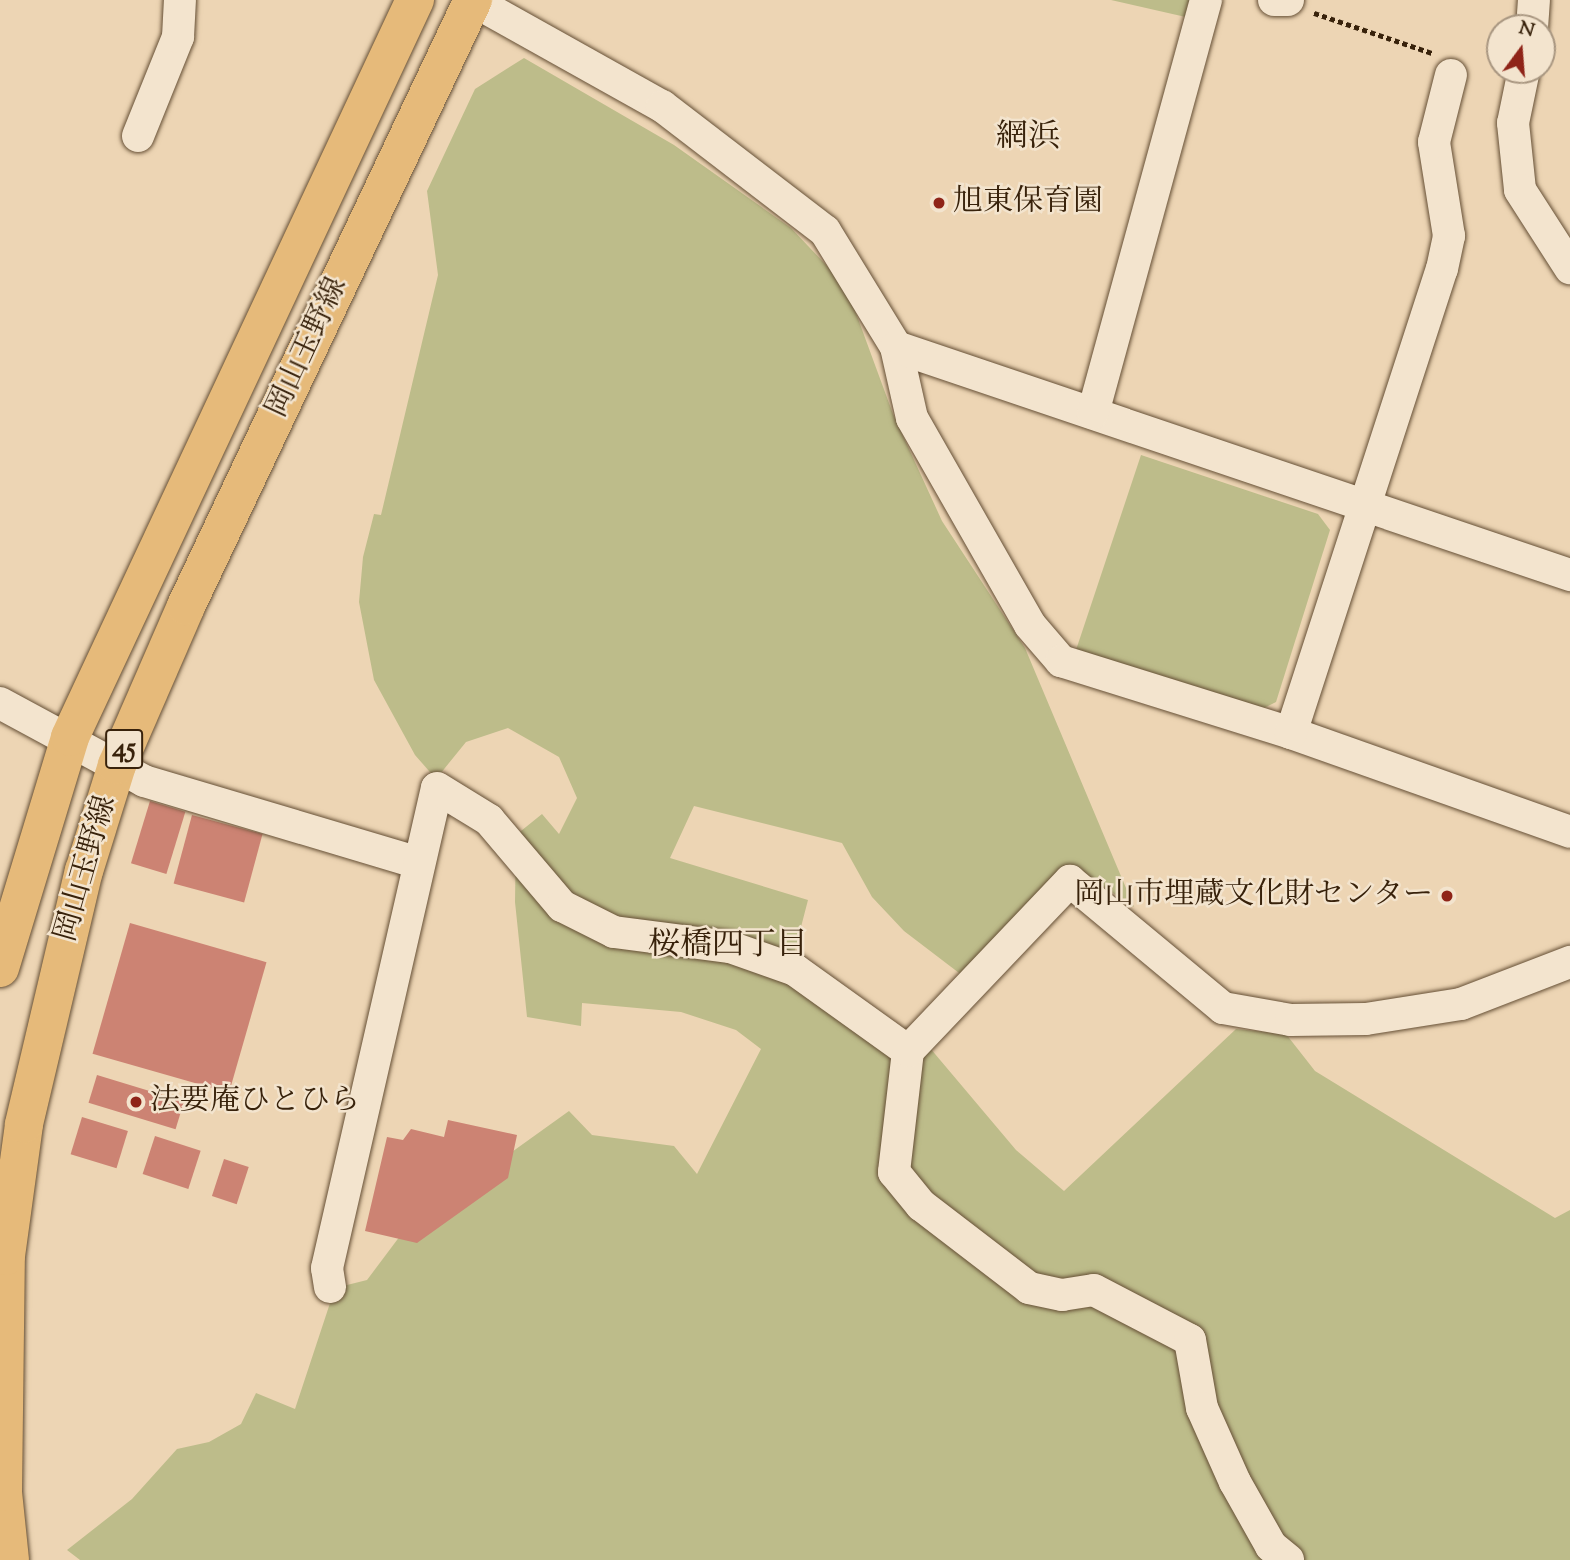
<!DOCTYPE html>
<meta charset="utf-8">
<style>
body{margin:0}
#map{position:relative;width:1570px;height:1560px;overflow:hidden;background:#edd5b4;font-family:"Sorts Mill Goudy","Noto Serif JP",serif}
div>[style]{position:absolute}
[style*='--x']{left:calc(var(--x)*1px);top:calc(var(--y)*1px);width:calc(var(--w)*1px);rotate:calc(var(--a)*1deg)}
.green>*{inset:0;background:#bdbc8a}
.building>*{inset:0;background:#cc8373;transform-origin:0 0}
.path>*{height:4.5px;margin-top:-2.25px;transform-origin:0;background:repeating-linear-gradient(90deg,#38220b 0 5px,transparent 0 8.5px)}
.roads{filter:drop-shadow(0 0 2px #654f35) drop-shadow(0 0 2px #654f35)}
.minor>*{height:32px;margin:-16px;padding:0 16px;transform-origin:16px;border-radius:16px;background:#f3e4ce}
.primary>*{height:38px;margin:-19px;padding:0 19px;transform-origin:19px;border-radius:19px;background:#e6ba7a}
.dots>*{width:19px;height:19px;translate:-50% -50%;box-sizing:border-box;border:4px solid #f3e4ce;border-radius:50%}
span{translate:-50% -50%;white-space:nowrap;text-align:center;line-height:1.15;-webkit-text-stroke:5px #f3e4ce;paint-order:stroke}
.shield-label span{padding:2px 5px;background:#f3e4ce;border:2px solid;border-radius:5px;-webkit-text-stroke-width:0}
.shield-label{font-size:28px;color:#38220b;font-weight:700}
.poi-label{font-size:30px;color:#38220b}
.left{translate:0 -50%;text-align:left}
.right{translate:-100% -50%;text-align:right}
.street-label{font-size:30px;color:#38220b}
.neighbourhood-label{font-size:32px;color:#38220b}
.north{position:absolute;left:1486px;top:14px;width:70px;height:70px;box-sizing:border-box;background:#f3e4ce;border:2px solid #a89680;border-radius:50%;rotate:16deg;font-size:19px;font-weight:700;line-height:28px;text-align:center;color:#38220b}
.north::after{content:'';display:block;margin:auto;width:24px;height:32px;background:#8f2418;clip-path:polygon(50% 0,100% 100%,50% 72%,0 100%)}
</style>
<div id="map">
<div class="green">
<div style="clip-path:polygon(1111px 0,1197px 0,1190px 18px)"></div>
<div style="clip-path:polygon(524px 58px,674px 145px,791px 228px,846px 286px,893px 414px,942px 521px,1025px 648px,1134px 907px,1071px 865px,963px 976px,904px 931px,872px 897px,842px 843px,694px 806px,670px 858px,808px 900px,794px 954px,930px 1048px,1016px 1150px,1064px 1191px,1236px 1029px,1286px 1034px,1315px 1071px,1555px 1218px,1570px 1210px,1570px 1560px,80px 1560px,67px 1550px,132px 1499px,177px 1449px,209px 1442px,241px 1424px,256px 1393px,295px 1409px,335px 1288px,367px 1280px,406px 1228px,569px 1111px,592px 1135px,674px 1146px,697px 1174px,761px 1049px,736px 1030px,681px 1012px,582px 1003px,581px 1026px,527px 1017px,515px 902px,516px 835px,542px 814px,559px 834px,577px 798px,559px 757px,508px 728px,466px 742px,436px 779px,415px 755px,374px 680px,359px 602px,363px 557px,374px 514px,381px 515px,438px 275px,427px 191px,475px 89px)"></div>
<div style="clip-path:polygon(1141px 455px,1318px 514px,1330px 530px,1276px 702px,1264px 708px,1076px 650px)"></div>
</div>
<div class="building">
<div style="left:150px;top:801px;width:37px;height:65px;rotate:17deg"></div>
<div style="left:192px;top:815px;width:73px;height:71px;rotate:15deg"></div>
<div style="left:130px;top:923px;width:142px;height:136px;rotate:16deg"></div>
<div style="left:97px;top:1075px;width:91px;height:29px;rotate:17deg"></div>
<div style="left:82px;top:1117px;width:48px;height:39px;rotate:17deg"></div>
<div style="clip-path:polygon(448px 1120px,517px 1135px,508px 1178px,417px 1243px,365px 1231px,387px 1137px,403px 1140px,411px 1129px,444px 1137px)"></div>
<div style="left:155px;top:1136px;width:48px;height:40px;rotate:18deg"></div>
<div style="left:224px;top:1159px;width:26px;height:39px;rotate:18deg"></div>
</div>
<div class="path">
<div style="--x:1314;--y:13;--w:125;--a:18.7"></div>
</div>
<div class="roads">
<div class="minor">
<div style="--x:472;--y:0;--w:218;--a:29.2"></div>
<div style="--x:662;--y:106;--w:205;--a:37.5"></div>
<div style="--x:825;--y:231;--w:136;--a:58.5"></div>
<div style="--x:896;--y:347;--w:73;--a:77.3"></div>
<div style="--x:912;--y:418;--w:238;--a:60.3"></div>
<div style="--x:1030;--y:625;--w:48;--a:49.3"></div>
<div style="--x:1061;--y:661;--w:241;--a:17.4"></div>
<div style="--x:1291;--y:733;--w:296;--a:19.5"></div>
<div style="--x:1274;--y:0;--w:14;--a:0"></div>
<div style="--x:1532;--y:28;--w:28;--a:-86"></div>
<div style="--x:1524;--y:70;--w:54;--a:101.7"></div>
<div style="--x:1513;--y:123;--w:67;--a:84"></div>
<div style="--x:1520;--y:190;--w:93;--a:57.3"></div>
<div style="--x:138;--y:136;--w:107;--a:-68"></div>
<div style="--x:178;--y:37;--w:37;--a:-87"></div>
<div style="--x:896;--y:347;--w:712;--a:18.69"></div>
<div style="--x:1093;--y:413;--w:428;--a:-74.7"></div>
<div style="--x:0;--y:703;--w:164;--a:28.4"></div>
<div style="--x:144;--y:781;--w:283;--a:16.6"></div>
<div style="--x:1291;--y:733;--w:488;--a:-72"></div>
<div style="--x:1442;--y:269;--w:34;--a:-78"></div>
<div style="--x:1449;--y:236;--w:95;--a:-99.1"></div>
<div style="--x:1434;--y:142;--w:69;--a:-75.8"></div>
<div style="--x:908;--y:1051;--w:122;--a:96.6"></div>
<div style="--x:894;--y:1172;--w:43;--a:50.7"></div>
<div style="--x:921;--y:1205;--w:136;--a:37.5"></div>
<div style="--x:1029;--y:1288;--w:34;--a:12"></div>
<div style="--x:1062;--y:1295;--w:32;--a:-9"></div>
<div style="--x:1094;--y:1290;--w:108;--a:27.5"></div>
<div style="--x:1190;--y:1340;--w:69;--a:80"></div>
<div style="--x:1202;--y:1408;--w:81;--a:66"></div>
<div style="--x:1235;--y:1482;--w:73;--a:60.6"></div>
<div style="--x:1271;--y:1546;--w:22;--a:39"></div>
<div style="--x:330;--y:1287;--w:19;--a:-99"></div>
<div style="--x:327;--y:1268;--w:492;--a:-77.1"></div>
<div style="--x:437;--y:788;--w:61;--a:31.6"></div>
<div style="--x:489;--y:820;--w:113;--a:49.7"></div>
<div style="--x:562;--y:906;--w:58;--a:26.6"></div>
<div style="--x:614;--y:932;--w:117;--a:7.4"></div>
<div style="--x:730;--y:947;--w:69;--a:19.5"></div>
<div style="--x:795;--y:970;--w:139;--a:35.6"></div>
<div style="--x:908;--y:1051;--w:235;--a:-46.4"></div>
<div style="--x:1070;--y:881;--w:199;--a:39.7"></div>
<div style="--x:1223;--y:1008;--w:69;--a:10"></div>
<div style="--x:1291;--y:1020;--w:75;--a:-0.8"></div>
<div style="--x:1366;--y:1019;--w:96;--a:-9"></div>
<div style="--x:1461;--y:1004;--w:117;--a:-21.1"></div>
</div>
<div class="primary">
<div style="--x:0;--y:968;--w:241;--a:-73.1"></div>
<div style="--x:70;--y:737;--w:814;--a:-64.92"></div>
<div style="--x:10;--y:1560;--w:68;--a:-95.9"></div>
<div style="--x:3;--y:1492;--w:236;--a:-89.3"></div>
<div style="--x:6;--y:1256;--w:133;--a:-82.2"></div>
<div style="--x:24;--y:1124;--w:260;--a:-76.7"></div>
<div style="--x:84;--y:871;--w:111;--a:-72.7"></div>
<div style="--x:117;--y:765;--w:173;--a:-66.5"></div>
<div style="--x:186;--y:606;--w:671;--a:-64.66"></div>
</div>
</div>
<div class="dots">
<div style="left:939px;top:203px;background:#8f2418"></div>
<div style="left:1447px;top:896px;background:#8f2418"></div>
<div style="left:136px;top:1102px;background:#8f2418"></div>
</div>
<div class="shield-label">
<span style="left:124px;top:749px">45</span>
</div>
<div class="poi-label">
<span class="left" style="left:953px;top:203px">旭東保育園</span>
<span class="right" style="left:1433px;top:896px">岡山市埋蔵文化財センター</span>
<span class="left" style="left:150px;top:1102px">法要庵ひとひら</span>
</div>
<div class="street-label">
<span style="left:308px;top:348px;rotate:-65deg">岡山玉野線</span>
<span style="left:87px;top:869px;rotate:-74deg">岡山玉野線</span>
</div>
<div class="neighbourhood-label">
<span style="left:1028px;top:138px">網浜</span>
<span style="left:728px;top:946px">桜橋四丁目</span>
</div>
<div class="north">N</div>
</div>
